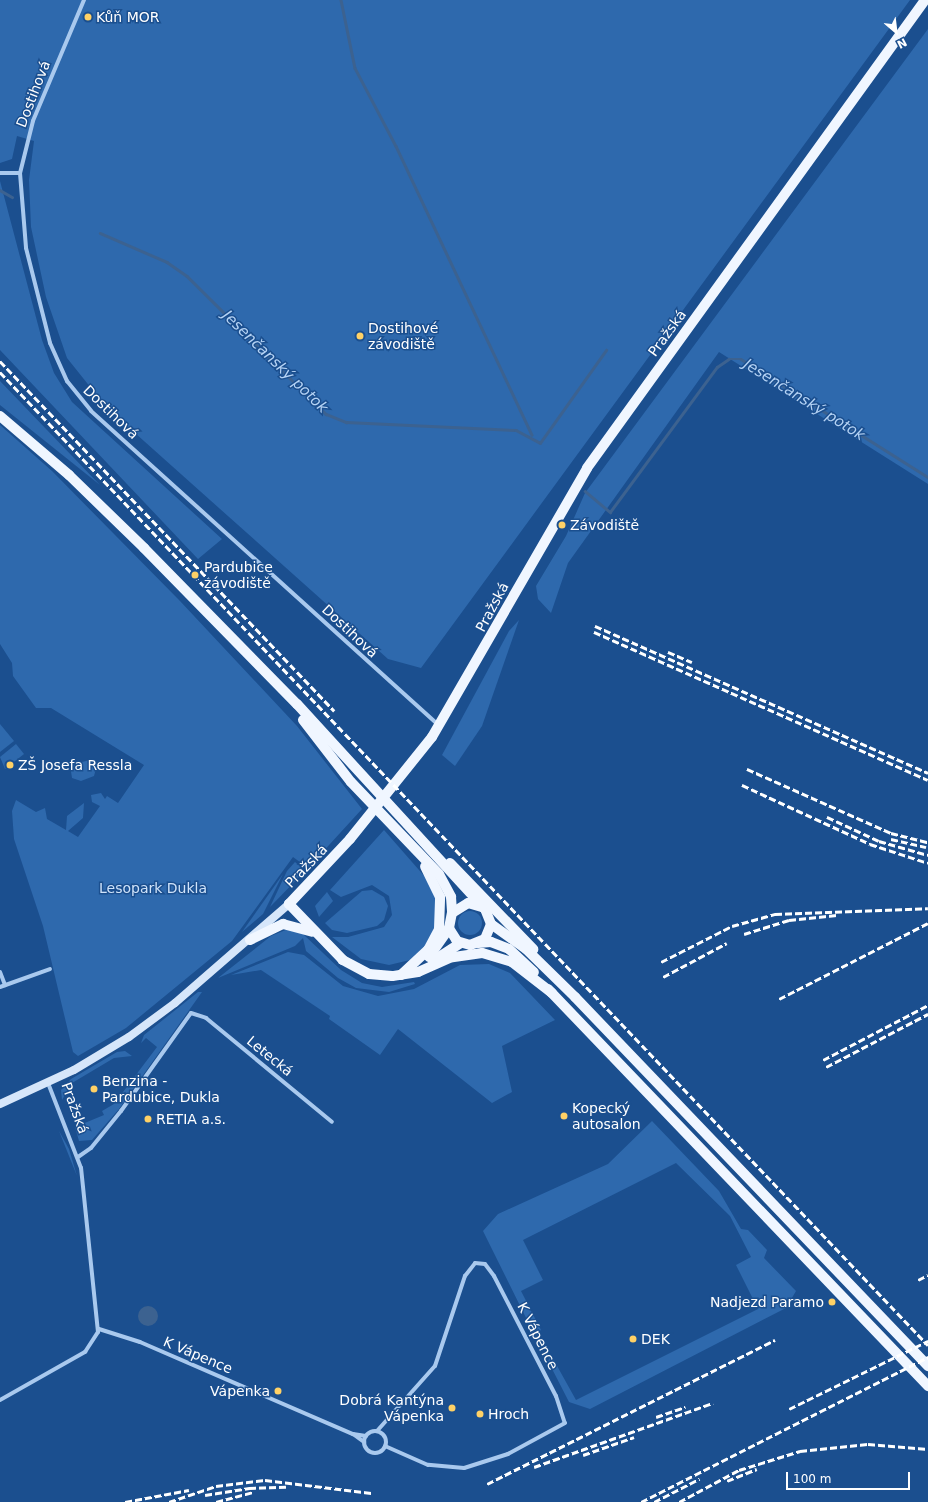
<!DOCTYPE html>
<meta charset="utf-8">
<style>
body{margin:0}
#map{position:relative;width:928px;height:1502px;overflow:hidden;background:#1b4f8f;font-family:"DejaVu Sans",sans-serif}
div>[style]{position:absolute}
[style*='--x']{left:calc(var(--x)*1px);top:calc(var(--y)*1px);width:calc(var(--w)*1px);rotate:calc(var(--a)*1deg)}
.green>*{inset:0;background:#2e69ad}
.round{border-radius:50%}
.water>*{inset:0;background:#3c6290}
.stream>*{height:2.5px;margin:-1.25px;padding:0 1.25px;transform-origin:1.25px;border-radius:1.25px;background:#3c6290}
.minor>*{height:4px;margin:-2px;padding:0 2px;transform-origin:2px;border-radius:2px;background:#a9c9ee}
.minor>.ring{margin:-2px;padding:0;box-sizing:content-box;background:none;border:4px solid #a9c9ee;border-radius:50%}
.secondary>*{height:8px;margin:-4px;padding:0 4px;transform-origin:4px;border-radius:4px;background:#d6e6fa}
.primary>*{height:10px;margin:-5px;padding:0 5px;transform-origin:5px;border-radius:5px;background:#f0f6ff}
.rail>*{height:2.5px;margin-top:-1.25px;transform-origin:0;background:repeating-linear-gradient(90deg,#fff 0 7px,transparent 0 10px)}
.dots>*{width:11px;height:11px;translate:-50% -50%;box-sizing:border-box;border:2px solid #1b4f8f;border-radius:50%}
span{translate:-50% -50%;white-space:nowrap;text-align:center;line-height:1.15;-webkit-text-stroke:3px #1b4f8f;paint-order:stroke}
.poi-label{font-size:14px;color:#fff}
.left{translate:0 -50%;text-align:left}
.right{translate:-100% -50%;text-align:right}
.street-label{font-size:14px;color:#fff}
.park-label{font-size:14px;color:#cfe3fa}
.water-label{font-size:15px;color:#b5d3f5;font-style:italic}
.north{position:absolute;left:876px;top:12px;width:40px;height:40px;-webkit-text-stroke:3px #1b4f8f;paint-order:stroke;rotate:152deg;font-size:11px;font-weight:700;line-height:16px;text-align:center;color:#fff}
.north::after{content:'';display:block;margin:auto;width:14px;height:18px;background:#fff;clip-path:polygon(50% 0,100% 100%,50% 72%,0 100%)}
.scale{position:absolute;left:786px;top:1472px;width:124px;height:18px;box-sizing:border-box;border:2px solid #fff;border-top:0;padding-left:5px;font-size:12px;line-height:14px;white-space:nowrap;color:#fff;-webkit-text-stroke:3px #1b4f8f;paint-order:stroke}
</style>
<div id="map">
<div class="green">
<div style="clip-path:polygon(0 0,910px 0,421px 668px,388px 659px,107px 408px,67px 358px,46px 297px,31px 227px,29px 180px,34px 141px,17px 136px,12px 159px,0 163px)"></div>
<div style="clip-path:polygon(928px 29px,928px 484px,719px 352px,568px 563px,551px 613px,538px 599px,536px 586px,566px 536px,585px 493px)"></div>
<div style="clip-path:polygon(0 181px,42px 340px,54px 373px,72px 402px,222px 539px,198px 559px,0 350px)"></div>
<div style="clip-path:polygon(0 381px,47px 430px,100px 485px,0 405px)"></div>
<div style="clip-path:polygon(0 425px,52px 471px,180px 601px,297px 726px,362px 809px,308px 868px,293px 857px,232px 941px,126px 1028px,78px 1056px,73px 1052px,43px 926px,14px 839px,12px 811px,16px 800px,36px 812px,45px 808px,47px 819px,66px 830px,67px 816px,84px 803px,83px 818px,68px 831px,78px 837px,100px 806px,92px 802px,91px 795px,101px 793px,105px 799px,107px 796px,118px 803px,144px 765px,51px 708px,36px 708px,13px 676px,12px 663px,0 644px)"></div>
<div style="clip-path:polygon(519px 620px,482px 726px,455px 766px,442px 755px,509px 631px)"></div>
<div style="clip-path:polygon(0 724px,14px 741px,0 752px)"></div>
<div style="clip-path:polygon(16px 744px,24px 754px,5px 769px,0 757px)"></div>
<div style="clip-path:polygon(90px 760px,97px 765px,94px 776px,81px 781px,72px 778px,70px 765px)"></div>
<div style="clip-path:polygon(384px 830px,433px 886px,438px 915px,430px 941px,410px 960px,389px 965px,361px 959px,332px 937px,348px 937px,384px 927px,392px 915px,389px 896px,372px 885px,341px 897px,330px 890px)"></div>
<div style="clip-path:polygon(295px 862px,305px 871px,270px 907px,287px 871px)"></div>
<div style="clip-path:polygon(283px 874px,263px 914px,242px 932px)"></div>
<div style="clip-path:polygon(362px 891px,372px 890px,384px 897px,388px 906px,384px 920px,377px 926px,347px 933px,332px 930px,325px 923px)"></div>
<div style="clip-path:polygon(327px 892px,333px 901px,319px 917px,315px 906px)"></div>
<div class="round" style="left:458px;top:911px;width:24px;height:24px"></div>
<div style="clip-path:polygon(288px 929px,303px 934px,341px 970px,362px 983px,382px 987px,414px 982px,415px 984px,389px 992px,356px 988px,338px 978px,306px 951px,303px 938px,295px 946px,218px 978px,271px 936px)"></div>
<div style="clip-path:polygon(288px 952px,304px 955px,343px 986px,378px 996px,414px 989px,460px 965px,489px 964px,510px 973px,555px 1020px,502px 1046px,512px 1092px,492px 1103px,398px 1029px,380px 1055px,329px 1019px,330px 1016px,261px 970px,231px 975px)"></div>
<div style="clip-path:polygon(198px 992px,202px 992px,119px 1109px,92px 1140px,79px 1141px,75px 1127px,104px 1115px,102px 1111px,114px 1104px,157px 1047px,146px 1038px,141px 1043px,144px 1035px)"></div>
<div style="clip-path:polygon(125px 1051px,132px 1056px,114px 1058px,72px 1083px,62px 1100px,61px 1090px,71px 1079px,117px 1052px)"></div>
<div style="clip-path:polygon(652px 1121px,719px 1191px,741px 1229px,748px 1230px,767px 1250px,764px 1258px,796px 1291px,786px 1308px,590px 1409px,569px 1402px,548px 1361px,551px 1355px,576px 1400px,758px 1309px,736px 1265px,751px 1257px,730px 1216px,676px 1163px,523px 1240px,543px 1280px,521px 1291px,541px 1330px,534px 1334px,483px 1231px,498px 1214px,608px 1164px)"></div>
<div style="clip-path:polygon(59px 1131px,69px 1149px,77px 1176px)"></div>
</div>
<div class="water">
<div class="round" style="left:138px;top:1306px;width:20px;height:20px"></div>
</div>
<div class="stream">
<div style="--x:341;--y:0;--w:69;--a:78.4"></div>
<div style="--x:355;--y:68;--w:88;--a:62.3"></div>
<div style="--x:396;--y:146;--w:319;--a:64.8"></div>
<div style="--x:0;--y:190;--w:14;--a:30"></div>
<div style="--x:100;--y:233;--w:73;--a:23.4"></div>
<div style="--x:167;--y:262;--w:24;--a:35"></div>
<div style="--x:187;--y:276;--w:196;--a:44.8"></div>
<div style="--x:326;--y:414;--w:22;--a:22"></div>
<div style="--x:346;--y:422;--w:170;--a:2.7"></div>
<div style="--x:516;--y:430;--w:27;--a:28"></div>
<div style="--x:540;--y:443;--w:114;--a:-54.6"></div>
<div style="--x:585;--y:491;--w:33;--a:40"></div>
<div style="--x:610;--y:512;--w:180;--a:-53.6"></div>
<div style="--x:717;--y:367;--w:14;--a:-34"></div>
<div style="--x:729;--y:359;--w:12;--a:0"></div>
<div style="--x:741;--y:359;--w:221;--a:32.3"></div>
</div>
<div class="minor">
<div style="--x:84;--y:0;--w:131;--a:112.9"></div>
<div style="--x:33;--y:121;--w:54;--a:104"></div>
<div style="--x:20;--y:173;--w:75;--a:85.4"></div>
<div style="--x:26;--y:248;--w:98;--a:75.8"></div>
<div style="--x:50;--y:343;--w:42;--a:65.9"></div>
<div style="--x:67;--y:381;--w:38;--a:51"></div>
<div style="--x:91;--y:411;--w:469;--a:42.1"></div>
<div style="--x:0;--y:173;--w:20;--a:0"></div>
<div style="--x:0;--y:972;--w:14;--a:69"></div>
<div style="--x:0;--y:987;--w:53;--a:-19.8"></div>
<div style="--x:78;--y:1157;--w:16;--a:-35"></div>
<div style="--x:91;--y:1148;--w:48;--a:-51"></div>
<div style="--x:121;--y:1111;--w:120;--a:-54.5"></div>
<div style="--x:191;--y:1013;--w:16;--a:18"></div>
<div style="--x:206;--y:1018;--w:163;--a:39.5"></div>
<div style="--x:99;--y:1329;--w:43;--a:17.6"></div>
<div style="--x:140;--y:1342;--w:232;--a:23.4"></div>
<div style="--x:353;--y:1434;--w:14;--a:36"></div>
<div style="--x:0;--y:1400;--w:98;--a:-29.5"></div>
<div style="--x:85;--y:1352;--w:24;--a:-57"></div>
<div style="--x:98;--y:1332;--w:165;--a:-95.9"></div>
<div style="--x:81;--y:1168;--w:91;--a:-111.2"></div>
<div style="--x:377;--y:1431;--w:87;--a:-48.3"></div>
<div style="--x:435;--y:1366;--w:95;--a:-71.6"></div>
<div style="--x:465;--y:1276;--w:16;--a:-52"></div>
<div style="--x:475;--y:1263;--w:10;--a:6"></div>
<div style="--x:485;--y:1264;--w:15;--a:53"></div>
<div style="--x:494;--y:1276;--w:135;--a:62.7"></div>
<div style="--x:556;--y:1396;--w:28;--a:72"></div>
<div style="--x:565;--y:1423;--w:65;--a:151.5"></div>
<div style="--x:508;--y:1454;--w:46;--a:162.3"></div>
<div style="--x:464;--y:1468;--w:36;--a:-175"></div>
<div style="--x:428;--y:1465;--w:47;--a:-156.2"></div>
<div class="ring" style="left:364px;top:1431px;width:18px;height:18px"></div>
<div style="--x:353;--y:1434;--w:13;--a:9"></div>
</div>
<div class="secondary">
<div style="--x:0;--y:1104;--w:81;--a:-24.7"></div>
<div style="--x:74;--y:1070;--w:64;--a:-31"></div>
<div style="--x:129;--y:1037;--w:57;--a:-36.5"></div>
<div style="--x:175;--y:1003;--w:151;--a:-41"></div>
</div>
<div class="primary">
<div style="--x:0;--y:416;--w:91;--a:40.5"></div>
<div style="--x:69;--y:475;--w:105;--a:44.2"></div>
<div style="--x:144;--y:548;--w:219;--a:45.6"></div>
<div style="--x:297;--y:704;--w:278;--a:47.5"></div>
<div style="--x:485;--y:909;--w:16;--a:68"></div>
<div style="--x:491;--y:924;--w:16;--a:112"></div>
<div style="--x:485;--y:939;--w:16;--a:158"></div>
<div style="--x:470;--y:945;--w:14;--a:-163"></div>
<div style="--x:457;--y:941;--w:15;--a:-122"></div>
<div style="--x:449;--y:928;--w:15;--a:-79"></div>
<div style="--x:452;--y:913;--w:19;--a:-32"></div>
<div style="--x:468;--y:903;--w:15;--a:16"></div>
<div style="--x:303;--y:720;--w:78;--a:52.3"></div>
<div style="--x:351;--y:782;--w:127;--a:46.3"></div>
<div style="--x:439;--y:874;--w:26;--a:62"></div>
<div style="--x:451;--y:897;--w:16;--a:86"></div>
<div style="--x:450;--y:863;--w:120;--a:46"></div>
<div style="--x:491;--y:924;--w:43;--a:35.5"></div>
<div style="--x:526;--y:949;--w:69;--a:44.4"></div>
<div style="--x:575;--y:997;--w:511;--a:46.27"></div>
<div style="--x:250;--y:940;--w:37;--a:-26"></div>
<div style="--x:283;--y:924;--w:30;--a:15"></div>
<div style="--x:478;--y:943;--w:13;--a:-4"></div>
<div style="--x:491;--y:942;--w:19;--a:21"></div>
<div style="--x:509;--y:949;--w:34;--a:43"></div>
<div style="--x:429;--y:957;--w:35;--a:-55"></div>
<div style="--x:433;--y:961;--w:33;--a:-33"></div>
<div style="--x:401;--y:975;--w:37;--a:-43"></div>
<div style="--x:428;--y:950;--w:24;--a:-62"></div>
<div style="--x:439;--y:929;--w:32;--a:-88"></div>
<div style="--x:440;--y:897;--w:34;--a:-116"></div>
<div style="--x:548;--y:989;--w:550;--a:46.25"></div>
<div style="--x:552;--y:993;--w:51;--a:-142.2"></div>
<div style="--x:512;--y:962;--w:31;--a:-163"></div>
<div style="--x:482;--y:953;--w:30;--a:172"></div>
<div style="--x:452;--y:957;--w:37;--a:156"></div>
<div style="--x:418;--y:972;--w:26;--a:171"></div>
<div style="--x:392;--y:976;--w:23;--a:-175"></div>
<div style="--x:369;--y:974;--w:30;--a:-152"></div>
<div style="--x:343;--y:960;--w:78;--a:-134"></div>
<div style="--x:289;--y:904;--w:89;--a:-46.8"></div>
<div style="--x:350;--y:839;--w:131;--a:-51.2"></div>
<div style="--x:432;--y:737;--w:310;--a:-60"></div>
<div style="--x:587;--y:468;--w:577;--a:-54.16"></div>
</div>
<div class="rail">
<div style="--x:0;--y:361;--w:484;--a:46.3"></div>
<div style="--x:0;--y:372;--w:1345;--a:46.36"></div>
<div style="--x:595;--y:626;--w:364;--a:23.8"></div>
<div style="--x:594;--y:632;--w:365;--a:23.9"></div>
<div style="--x:668;--y:652;--w:26;--a:23"></div>
<div style="--x:747;--y:769;--w:158;--a:24"></div>
<div style="--x:891;--y:833;--w:38;--a:14"></div>
<div style="--x:742;--y:785;--w:141;--a:24.7"></div>
<div style="--x:870;--y:844;--w:61;--a:18.1"></div>
<div style="--x:827;--y:817;--w:57;--a:24.8"></div>
<div style="--x:879;--y:841;--w:51;--a:15.9"></div>
<div style="--x:891;--y:839;--w:36;--a:13"></div>
<div style="--x:744;--y:934;--w:47;--a:-17.3"></div>
<div style="--x:789;--y:920;--w:48;--a:-5.9"></div>
<div style="--x:661;--y:962;--w:80;--a:-26.9"></div>
<div style="--x:732;--y:926;--w:45;--a:-15.6"></div>
<div style="--x:775;--y:914;--w:153;--a:-2.2"></div>
<div style="--x:663;--y:977;--w:72;--a:-28"></div>
<div style="--x:779;--y:999;--w:167;--a:-27"></div>
<div style="--x:823;--y:1060;--w:119;--a:-27.6"></div>
<div style="--x:826;--y:1067;--w:115;--a:-27.5"></div>
<div style="--x:918;--y:1280;--w:11;--a:-27"></div>
<div style="--x:789;--y:1409;--w:155;--a:-26.1"></div>
<div style="--x:656;--y:1417;--w:31;--a:-19"></div>
<div style="--x:583;--y:1455;--w:54;--a:-19.4"></div>
<div style="--x:534;--y:1467;--w:190;--a:-19.7"></div>
<div style="--x:727;--y:1481;--w:32;--a:-22"></div>
<div style="--x:487;--y:1484;--w:322;--a:-26.6"></div>
<div style="--x:205;--y:1495;--w:45;--a:-9"></div>
<div style="--x:249;--y:1488;--w:37;--a:-2"></div>
<div style="--x:125;--y:1502;--w:65;--a:-10.6"></div>
<div style="--x:169;--y:1502;--w:50;--a:-18.8"></div>
<div style="--x:216;--y:1486;--w:49;--a:-7"></div>
<div style="--x:265;--y:1480;--w:107;--a:7"></div>
<div style="--x:216;--y:1502;--w:38;--a:-15"></div>
<div style="--x:641;--y:1502;--w:322;--a:-26.8"></div>
<div style="--x:654;--y:1502;--w:51;--a:-27.1"></div>
<div style="--x:679;--y:1502;--w:68;--a:-28.1"></div>
<div style="--x:739;--y:1470;--w:64;--a:-17.3"></div>
<div style="--x:800;--y:1451;--w:68;--a:-5.9"></div>
<div style="--x:868;--y:1444;--w:60;--a:4.8"></div>
</div>
<div class="dots">
<div style="left:88px;top:17px;background:#ffd166"></div>
<div style="left:360px;top:336px;background:#ffd166"></div>
<div style="left:562px;top:525px;background:#ffd166"></div>
<div style="left:195px;top:575px;background:#ffd166"></div>
<div style="left:10px;top:765px;background:#ffd166"></div>
<div style="left:94px;top:1089px;background:#ffd166"></div>
<div style="left:564px;top:1116px;background:#ffd166"></div>
<div style="left:148px;top:1119px;background:#ffd166"></div>
<div style="left:832px;top:1302px;background:#ffd166"></div>
<div style="left:633px;top:1339px;background:#ffd166"></div>
<div style="left:278px;top:1391px;background:#ffd166"></div>
<div style="left:452px;top:1408px;background:#ffd166"></div>
<div style="left:480px;top:1414px;background:#ffd166"></div>
</div>
<div class="poi-label">
<span class="left" style="left:96px;top:17px">Kůň MOR</span>
<span class="left" style="left:368px;top:336px">Dostihové<br>závodiště</span>
<span class="left" style="left:570px;top:525px">Závodiště</span>
<span class="left" style="left:204px;top:575px">Pardubice<br>závodiště</span>
<span class="left" style="left:18px;top:765px">ZŠ Josefa Ressla</span>
<span class="left" style="left:102px;top:1089px">Benzina -<br>Pardubice, Dukla</span>
<span class="left" style="left:572px;top:1116px">Kopecký<br>autosalon</span>
<span class="left" style="left:156px;top:1119px">RETIA a.s.</span>
<span class="right" style="left:824px;top:1302px">Nadjezd Paramo</span>
<span class="left" style="left:641px;top:1339px">DEK</span>
<span class="right" style="left:270px;top:1391px">Vápenka</span>
<span class="right" style="left:444px;top:1408px">Dobrá Kantýna<br>Vápenka</span>
<span class="left" style="left:488px;top:1414px">Hroch</span>
</div>
<div class="street-label">
<span style="left:33px;top:94px;rotate:-69deg">Dostihová</span>
<span style="left:667px;top:333px;rotate:-54deg">Pražská</span>
<span style="left:111px;top:412px;rotate:44deg">Dostihová</span>
<span style="left:492px;top:607px;rotate:-62deg">Pražská</span>
<span style="left:350px;top:631px;rotate:43deg">Dostihová</span>
<span style="left:306px;top:866px;rotate:-46deg">Pražská</span>
<span style="left:270px;top:1056px;rotate:39deg">Letecká</span>
<span style="left:75px;top:1108px;rotate:70deg">Pražská</span>
<span style="left:538px;top:1336px;rotate:63deg">K Vápence</span>
<span style="left:198px;top:1355px;rotate:23deg">K Vápence</span>
</div>
<div class="park-label">
<span style="left:153px;top:888px">Lesopark Dukla</span>
</div>
<div class="water-label">
<span style="left:275px;top:362px;rotate:44deg">Jesenčanský potok</span>
<span style="left:804px;top:400px;rotate:32deg">Jesenčanský potok</span>
</div>
<div class="north">N</div>
<div class="scale">100 m</div>
</div>
